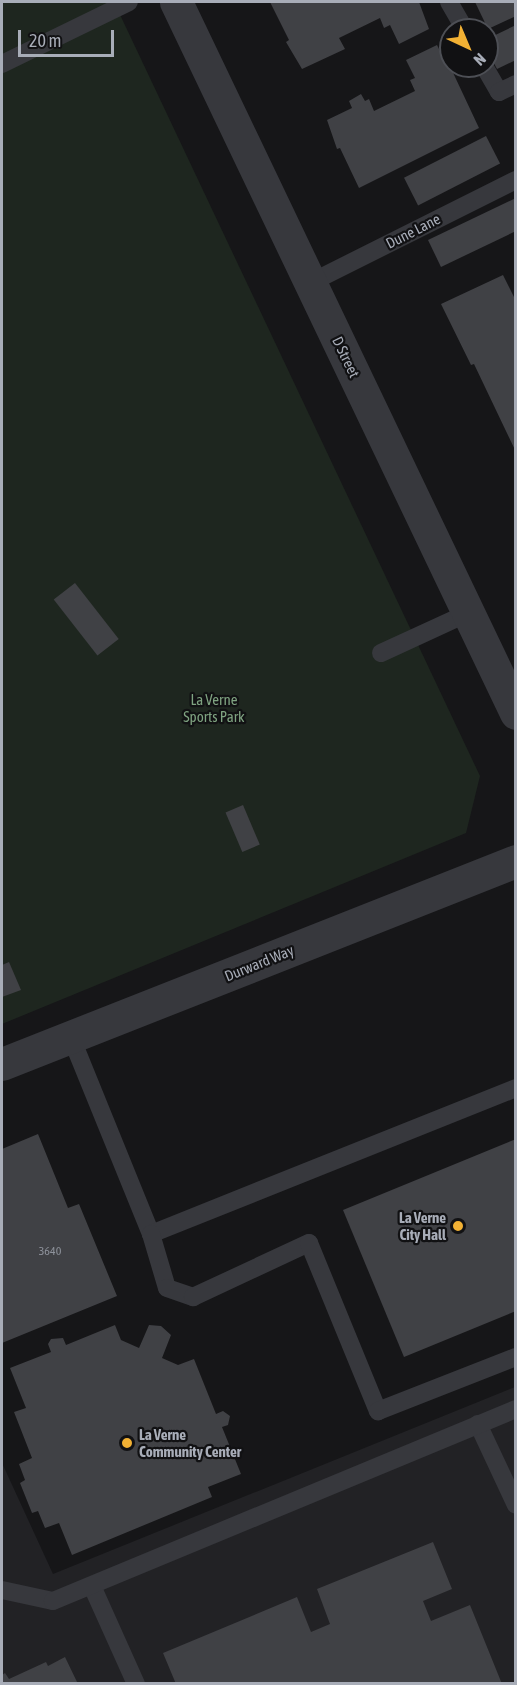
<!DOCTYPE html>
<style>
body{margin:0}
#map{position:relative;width:517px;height:1685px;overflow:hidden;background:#161618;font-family:"Asap Condensed",sans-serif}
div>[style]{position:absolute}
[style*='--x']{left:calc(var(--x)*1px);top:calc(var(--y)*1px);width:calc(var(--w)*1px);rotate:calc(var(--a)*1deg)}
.built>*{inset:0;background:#222225}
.green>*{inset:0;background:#1e261f}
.building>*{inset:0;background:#404145;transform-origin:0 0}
.service>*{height:18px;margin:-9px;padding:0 9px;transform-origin:9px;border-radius:9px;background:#37383d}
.minor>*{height:33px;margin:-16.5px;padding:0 16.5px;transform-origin:16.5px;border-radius:16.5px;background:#37383d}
.tertiary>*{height:33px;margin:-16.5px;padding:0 16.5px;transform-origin:16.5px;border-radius:16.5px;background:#37383d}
.dots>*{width:16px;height:16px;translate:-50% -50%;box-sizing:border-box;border:3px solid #111113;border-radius:50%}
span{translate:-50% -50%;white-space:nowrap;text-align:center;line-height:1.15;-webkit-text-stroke:4.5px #111113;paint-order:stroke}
.number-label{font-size:12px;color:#8e929b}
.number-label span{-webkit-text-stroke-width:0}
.street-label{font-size:15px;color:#a8adb8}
.park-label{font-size:15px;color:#7fa381}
.poi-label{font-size:15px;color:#a8adb8;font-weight:700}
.right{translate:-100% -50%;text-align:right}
.left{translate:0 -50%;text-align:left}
.frame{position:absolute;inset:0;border:3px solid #a8adb8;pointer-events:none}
.north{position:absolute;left:439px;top:18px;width:60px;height:60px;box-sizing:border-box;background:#111113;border:2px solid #4d4f55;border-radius:50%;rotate:136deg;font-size:16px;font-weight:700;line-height:24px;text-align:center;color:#a8adb8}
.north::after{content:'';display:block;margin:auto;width:21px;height:27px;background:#f2b134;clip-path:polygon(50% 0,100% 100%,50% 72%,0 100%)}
.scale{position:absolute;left:18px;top:30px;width:96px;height:27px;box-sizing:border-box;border:3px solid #a8adb8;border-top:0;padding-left:8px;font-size:18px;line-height:21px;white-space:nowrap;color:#a8adb8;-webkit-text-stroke:4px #111113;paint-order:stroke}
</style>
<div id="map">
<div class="built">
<div style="clip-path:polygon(515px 1387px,515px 1683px,2px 1683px,2px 1463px,53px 1574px)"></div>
</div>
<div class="green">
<div style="clip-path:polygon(2px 2px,114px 2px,480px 776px,466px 833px,2px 1024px)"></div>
</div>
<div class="building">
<div style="clip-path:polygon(270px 2px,419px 2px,429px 29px,399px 44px,390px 25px,384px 28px,380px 18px,339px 38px,345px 49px,302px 69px,286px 42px,289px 40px)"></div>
<div style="clip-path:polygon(475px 2px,516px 2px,516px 16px,488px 29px)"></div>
<div style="clip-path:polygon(516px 25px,516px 60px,497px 69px,487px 50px,487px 39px)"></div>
<div style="clip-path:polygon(437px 45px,446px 63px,448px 62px,479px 128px,359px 188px,340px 148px,337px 149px,327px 120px,352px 108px,349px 101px,361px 94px,365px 101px,369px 99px,374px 111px,415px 91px,410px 80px,415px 78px,406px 60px)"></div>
<div style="left:486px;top:136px;width:31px;height:92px;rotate:63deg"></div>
<div style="clip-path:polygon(516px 198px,516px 231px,441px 267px,428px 240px)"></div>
<div style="clip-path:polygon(503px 275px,516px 301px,516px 452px,474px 364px,471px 365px,441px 304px)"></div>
<div style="left:75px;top:583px;width:71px;height:27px;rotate:52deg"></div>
<div style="left:243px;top:805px;width:43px;height:19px;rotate:67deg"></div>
<div style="clip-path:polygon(9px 962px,21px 990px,2px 997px,2px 965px)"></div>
<div style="clip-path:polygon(38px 1134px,68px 1208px,79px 1204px,117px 1296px,2px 1343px,2px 1149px)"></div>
<div style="clip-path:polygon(516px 1139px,516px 1311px,404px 1357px,343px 1210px)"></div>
<div style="clip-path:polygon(115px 1325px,121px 1340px,139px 1348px,149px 1325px,161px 1326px,171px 1335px,162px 1358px,178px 1365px,194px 1359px,216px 1414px,223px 1411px,230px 1416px,228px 1425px,222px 1427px,241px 1474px,208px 1487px,212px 1497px,72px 1555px,59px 1523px,45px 1528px,38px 1511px,32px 1513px,20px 1483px,25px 1480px,19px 1464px,32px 1458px,14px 1412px,26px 1408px,10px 1368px,51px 1352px,48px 1344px,51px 1339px,63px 1338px,66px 1345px)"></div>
<div style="clip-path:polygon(433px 1542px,452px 1589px,423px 1601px,431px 1621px,470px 1605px,502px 1684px,176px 1684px,163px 1653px,297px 1597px,311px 1632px,330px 1624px,317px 1589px)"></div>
<div style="clip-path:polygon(65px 1657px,78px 1684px,2px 1684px,2px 1675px,5px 1673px,9px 1679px,46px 1662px,48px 1666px)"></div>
</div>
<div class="service">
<div style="--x:449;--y:2;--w:32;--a:60"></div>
<div style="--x:2;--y:64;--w:141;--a:-26"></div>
<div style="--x:484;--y:66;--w:30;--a:60"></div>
<div style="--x:499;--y:92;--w:19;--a:-25"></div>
<div style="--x:310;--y:283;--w:230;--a:-26.6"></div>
<div style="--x:381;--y:653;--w:96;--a:-24.7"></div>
<div style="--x:71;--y:1037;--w:213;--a:67.9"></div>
<div style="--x:151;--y:1234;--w:393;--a:-21.8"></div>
<div style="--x:151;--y:1234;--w:56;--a:73.5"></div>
<div style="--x:167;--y:1288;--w:28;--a:19"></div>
<div style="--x:193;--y:1297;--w:128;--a:-25"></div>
<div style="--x:309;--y:1243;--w:182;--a:67.7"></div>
<div style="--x:378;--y:1411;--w:148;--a:-21.4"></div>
<div style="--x:478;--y:1424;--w:89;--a:64.9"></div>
<div style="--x:92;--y:1586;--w:107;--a:65.8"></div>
<div style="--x:2;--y:1590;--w:52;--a:12.2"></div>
<div style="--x:53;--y:1601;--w:501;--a:-22.52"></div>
</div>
<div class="minor">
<div style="--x:2;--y:1064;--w:553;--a:-21.55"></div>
</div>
<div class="tertiary">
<div style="--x:176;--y:2;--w:788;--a:64.44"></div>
</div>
<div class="dots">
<div style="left:458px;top:1226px;background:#f2b134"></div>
<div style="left:127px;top:1443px;background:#f2b134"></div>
</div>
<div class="number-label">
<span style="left:50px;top:1252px">3640</span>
</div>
<div class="street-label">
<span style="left:413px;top:231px;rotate:-27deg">Dune Lane</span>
<span style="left:346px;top:357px;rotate:64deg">D Street</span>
<span style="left:259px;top:963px;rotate:-22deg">Durward Way</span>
</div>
<div class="park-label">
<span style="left:214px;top:708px">La Verne<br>Sports Park</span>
</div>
<div class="poi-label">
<span class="right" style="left:446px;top:1226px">La Verne<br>City Hall</span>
<span class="left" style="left:139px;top:1443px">La Verne<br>Community Center</span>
</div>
<div class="frame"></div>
<div class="north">N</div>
<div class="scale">20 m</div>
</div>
